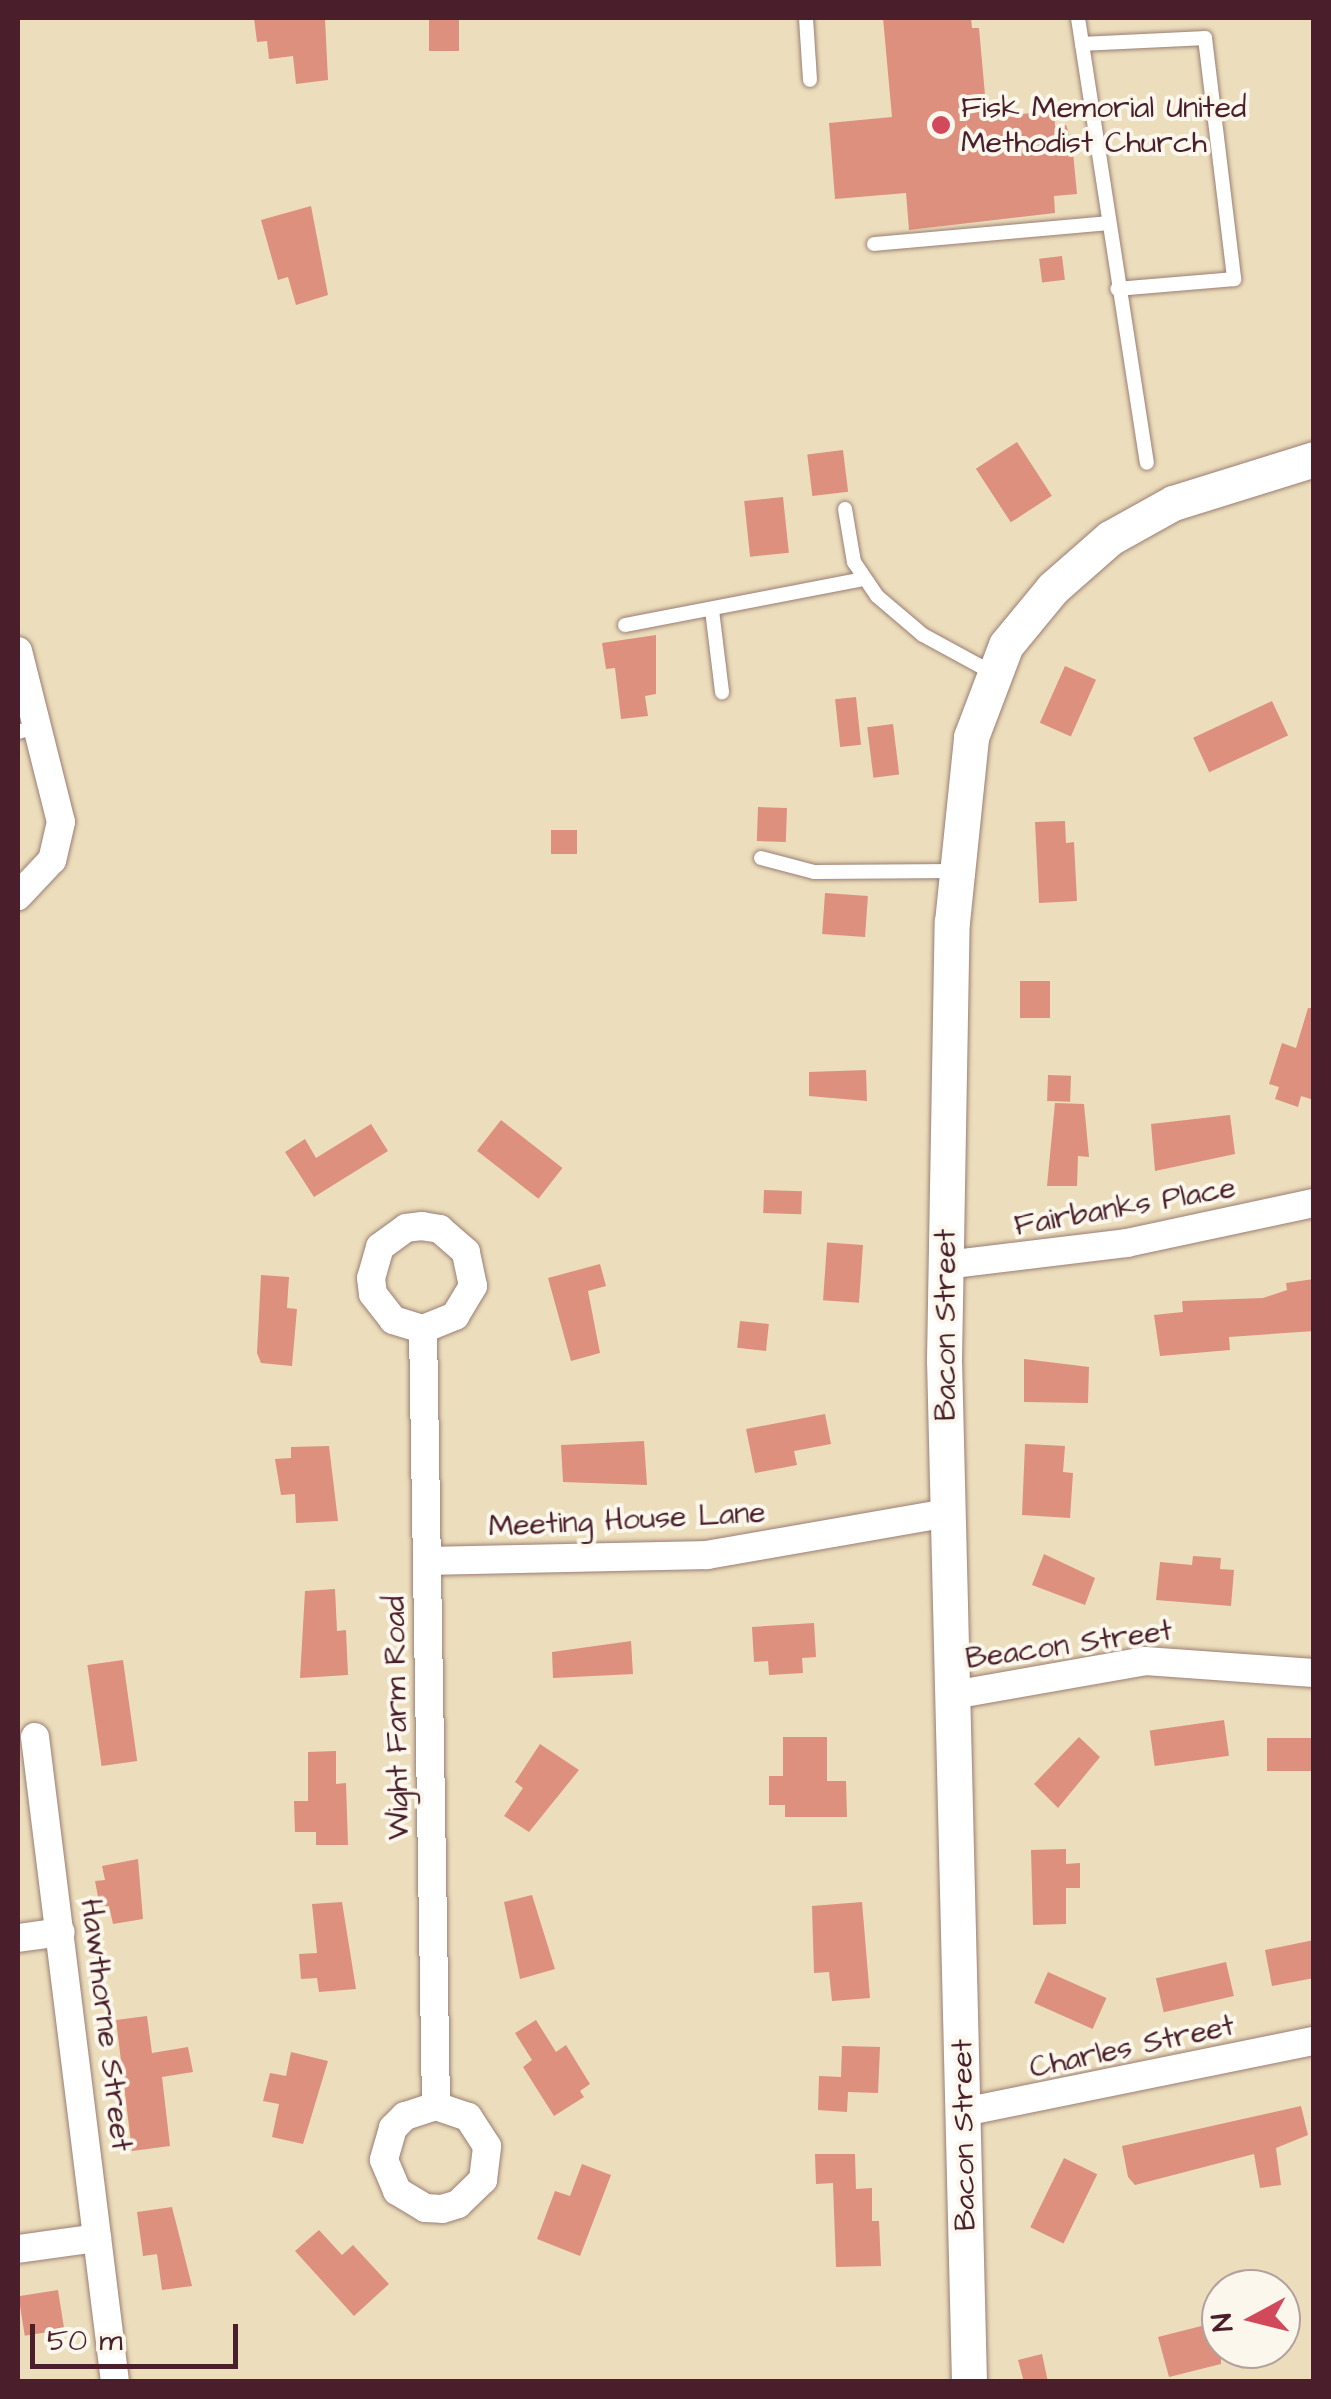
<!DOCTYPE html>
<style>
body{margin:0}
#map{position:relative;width:1331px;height:2399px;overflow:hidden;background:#ecdebc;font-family:"Architects Daughter",sans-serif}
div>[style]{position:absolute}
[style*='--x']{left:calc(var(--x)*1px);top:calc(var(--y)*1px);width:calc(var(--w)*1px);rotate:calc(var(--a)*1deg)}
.building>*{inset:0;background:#dd907d;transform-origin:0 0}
.roads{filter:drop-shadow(0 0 2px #9b7e74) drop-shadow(0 0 2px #9b7e74)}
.service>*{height:14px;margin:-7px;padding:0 7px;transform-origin:7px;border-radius:7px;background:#fff}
.minor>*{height:28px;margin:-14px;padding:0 14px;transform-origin:14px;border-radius:14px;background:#fff}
.tertiary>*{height:35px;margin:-17.5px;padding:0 17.5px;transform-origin:17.5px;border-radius:17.5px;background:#fff}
.dots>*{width:28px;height:28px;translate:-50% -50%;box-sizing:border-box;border:5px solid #fbf7ec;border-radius:50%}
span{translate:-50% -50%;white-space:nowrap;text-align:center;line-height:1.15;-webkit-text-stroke:8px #fbf7ec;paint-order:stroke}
.poi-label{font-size:30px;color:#4a1f2b}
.left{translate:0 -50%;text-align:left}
.street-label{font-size:30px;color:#4a1f2b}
.frame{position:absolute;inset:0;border:20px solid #4a1f2b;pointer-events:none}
.north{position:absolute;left:1201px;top:2269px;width:100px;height:100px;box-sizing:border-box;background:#fbf7ec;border:2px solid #b4a19f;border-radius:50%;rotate:263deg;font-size:28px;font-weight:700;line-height:40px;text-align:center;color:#4a1f2b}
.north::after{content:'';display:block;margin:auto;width:35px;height:45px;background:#d1495b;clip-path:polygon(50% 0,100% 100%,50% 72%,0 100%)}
.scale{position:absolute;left:30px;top:2324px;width:208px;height:45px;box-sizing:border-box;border:5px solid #4a1f2b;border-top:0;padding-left:12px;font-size:30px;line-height:35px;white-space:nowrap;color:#4a1f2b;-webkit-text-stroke:8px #fbf7ec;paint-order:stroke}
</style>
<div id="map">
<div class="building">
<div style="clip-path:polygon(254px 18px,325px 18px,328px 80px,296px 84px,293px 56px,269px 59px,267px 41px,257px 42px)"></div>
<div style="left:429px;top:18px;width:30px;height:33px"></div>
<div style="clip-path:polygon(883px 18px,971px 18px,972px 28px,979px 28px,987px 117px,1054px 111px,1055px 126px,1066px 125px,1072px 142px,1077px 194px,1054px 196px,1055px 213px,909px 230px,906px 193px,835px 199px,829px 123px,892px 117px)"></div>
<div style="clip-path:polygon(311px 206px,328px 295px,296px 305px,288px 277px,278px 280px,261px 220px)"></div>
<div style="left:1062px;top:256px;width:24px;height:23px;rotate:83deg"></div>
<div style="left:1017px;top:442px;width:64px;height:49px;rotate:57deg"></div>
<div style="left:843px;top:450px;width:42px;height:36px;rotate:83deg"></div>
<div style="left:783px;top:497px;width:56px;height:39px;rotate:84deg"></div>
<div style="clip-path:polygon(656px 635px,656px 694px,645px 696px,648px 716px,621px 719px,615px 668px,606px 669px,602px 643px)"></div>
<div style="left:1065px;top:666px;width:34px;height:62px;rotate:24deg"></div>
<div style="left:856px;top:697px;width:48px;height:21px;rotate:84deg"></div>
<div style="left:1272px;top:701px;width:38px;height:87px;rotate:65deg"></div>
<div style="left:893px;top:724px;width:51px;height:26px;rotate:83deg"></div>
<div style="left:758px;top:807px;width:29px;height:34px;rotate:2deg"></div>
<div style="clip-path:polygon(1065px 821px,1066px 843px,1074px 842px,1077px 901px,1039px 903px,1035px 822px)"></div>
<div style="left:551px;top:830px;width:26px;height:24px"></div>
<div style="left:825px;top:893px;width:43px;height:41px;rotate:4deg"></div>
<div style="left:1050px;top:981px;width:37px;height:30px;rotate:90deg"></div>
<div style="clip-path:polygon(1308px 1008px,1314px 1008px,1314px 1100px,1301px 1096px,1298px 1107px,1275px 1099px,1279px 1087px,1269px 1084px,1282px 1043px,1296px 1048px)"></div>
<div style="clip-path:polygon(866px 1070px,867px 1101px,809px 1096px,809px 1072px)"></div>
<div style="left:1048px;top:1075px;width:23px;height:26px;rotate:2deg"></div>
<div style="clip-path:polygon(1055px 1103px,1084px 1104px,1089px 1157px,1078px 1156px,1077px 1186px,1047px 1186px)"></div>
<div style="clip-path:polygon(1230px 1115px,1235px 1154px,1155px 1171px,1151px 1124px)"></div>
<div style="left:501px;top:1120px;width:78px;height:39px;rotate:38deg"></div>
<div style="clip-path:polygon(371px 1124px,388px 1151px,314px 1197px,285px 1152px,305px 1139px,316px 1158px)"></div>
<div style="left:764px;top:1190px;width:38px;height:23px;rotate:2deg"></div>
<div style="left:863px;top:1245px;width:58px;height:36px;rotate:94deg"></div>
<div style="clip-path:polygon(600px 1264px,606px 1286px,588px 1291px,600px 1353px,571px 1361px,548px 1278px)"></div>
<div style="clip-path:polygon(261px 1275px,289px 1277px,287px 1308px,297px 1309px,292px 1366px,261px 1363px,257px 1353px)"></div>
<div style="clip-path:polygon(1314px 1279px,1314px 1331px,1229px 1337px,1230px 1350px,1160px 1356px,1154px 1315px,1183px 1312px,1182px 1301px,1263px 1298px,1287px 1290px,1286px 1283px)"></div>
<div style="left:740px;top:1321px;width:29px;height:27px;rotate:6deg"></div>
<div style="clip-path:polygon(1024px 1359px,1089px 1367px,1088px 1403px,1024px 1402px)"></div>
<div style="clip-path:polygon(825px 1414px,831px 1444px,794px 1451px,797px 1465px,755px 1473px,746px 1429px)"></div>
<div style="clip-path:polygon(644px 1441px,647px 1485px,563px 1482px,561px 1445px)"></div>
<div style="clip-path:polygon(1025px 1444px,1065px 1446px,1063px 1472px,1073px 1473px,1070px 1518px,1022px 1515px)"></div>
<div style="clip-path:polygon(329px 1446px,338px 1521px,296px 1523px,295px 1494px,281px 1495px,275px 1459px,291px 1458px,291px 1447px)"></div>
<div style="clip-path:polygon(1044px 1554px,1095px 1578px,1085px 1605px,1032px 1585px)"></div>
<div style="clip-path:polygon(1193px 1556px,1221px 1558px,1220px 1569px,1234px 1570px,1231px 1606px,1156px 1600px,1160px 1562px,1192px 1565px)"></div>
<div style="clip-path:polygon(335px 1589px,337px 1631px,346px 1630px,348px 1675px,300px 1678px,305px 1591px)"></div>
<div style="clip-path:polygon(814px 1623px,816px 1657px,802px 1658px,803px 1673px,769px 1675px,768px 1661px,754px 1662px,752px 1627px)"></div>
<div style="clip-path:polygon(631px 1641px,633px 1674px,553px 1678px,552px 1652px)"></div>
<div style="left:123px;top:1660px;width:102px;height:36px;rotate:82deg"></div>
<div style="left:1224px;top:1720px;width:36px;height:75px;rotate:82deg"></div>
<div style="clip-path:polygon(783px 1737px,827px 1737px,827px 1781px,846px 1781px,847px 1817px,785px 1817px,785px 1805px,769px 1805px,769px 1776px,783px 1776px)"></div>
<div style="clip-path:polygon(1079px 1737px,1100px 1757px,1058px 1808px,1034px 1784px)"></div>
<div style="left:1314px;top:1738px;width:33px;height:47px;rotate:90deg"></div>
<div style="clip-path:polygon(540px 1744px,579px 1770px,529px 1832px,504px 1816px,523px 1788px,515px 1782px)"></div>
<div style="clip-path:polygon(336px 1751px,336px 1784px,346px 1783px,348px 1845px,316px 1845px,316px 1832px,295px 1832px,294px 1801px,308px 1801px,308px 1752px)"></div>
<div style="clip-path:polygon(1066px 1849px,1066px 1864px,1080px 1863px,1080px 1888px,1066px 1888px,1066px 1924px,1033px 1925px,1031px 1850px)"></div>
<div style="clip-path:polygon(138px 1859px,143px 1919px,113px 1924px,109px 1906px,100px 1907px,95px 1881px,105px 1880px,102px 1866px)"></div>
<div style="clip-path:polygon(532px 1895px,555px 1969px,520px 1979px,504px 1902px)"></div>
<div style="clip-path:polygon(342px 1902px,356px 1989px,319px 1992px,317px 1978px,301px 1979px,299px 1954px,317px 1953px,312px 1904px)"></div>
<div style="clip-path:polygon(862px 1902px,870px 1998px,832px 2001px,829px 1972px,814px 1973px,812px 1906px)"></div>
<div style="clip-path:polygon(1314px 1940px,1314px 1978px,1272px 1986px,1265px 1950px)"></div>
<div style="left:1226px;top:1962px;width:35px;height:72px;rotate:77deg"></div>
<div style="left:1048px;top:1972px;width:64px;height:34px;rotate:24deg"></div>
<div style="clip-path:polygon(147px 2016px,152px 2053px,188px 2047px,193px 2072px,162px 2077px,170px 2146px,132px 2151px,116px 2020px)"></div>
<div style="clip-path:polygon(536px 2020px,556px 2052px,566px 2045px,590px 2084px,580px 2091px,584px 2097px,554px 2116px,523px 2067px,532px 2060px,515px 2033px)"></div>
<div style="clip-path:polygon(842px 2046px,880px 2047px,878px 2093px,848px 2092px,847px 2112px,818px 2110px,819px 2076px,841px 2077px)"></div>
<div style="clip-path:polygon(291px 2052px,328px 2061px,303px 2144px,272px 2137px,279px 2104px,263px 2101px,270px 2073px,286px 2076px)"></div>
<div style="clip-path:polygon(1301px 2106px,1308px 2135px,1276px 2148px,1281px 2185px,1260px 2188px,1254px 2154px,1135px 2185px,1128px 2177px,1122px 2146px)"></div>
<div style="clip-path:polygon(815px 2154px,855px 2154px,856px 2189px,872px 2188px,872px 2221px,879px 2221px,881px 2266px,836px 2267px,833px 2183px,816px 2184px)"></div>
<div style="left:1064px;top:2158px;width:37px;height:77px;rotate:26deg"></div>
<div style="clip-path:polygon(582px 2164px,611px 2175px,580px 2256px,537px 2239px,555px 2191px,570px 2196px)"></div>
<div style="clip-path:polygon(172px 2207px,192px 2286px,162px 2290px,157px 2254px,143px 2256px,137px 2212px)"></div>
<div style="clip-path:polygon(319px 2230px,342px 2255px,353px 2245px,389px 2284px,354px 2316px,295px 2251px)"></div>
<div style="left:58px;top:2290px;width:40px;height:40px;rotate:81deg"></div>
<div style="clip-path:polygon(1221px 2321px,1221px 2364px,1169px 2377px,1158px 2337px)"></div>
<div style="clip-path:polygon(1042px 2354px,1048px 2382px,1024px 2382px,1018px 2360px)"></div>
</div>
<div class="roads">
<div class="service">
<div style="--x:806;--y:18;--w:62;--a:86.3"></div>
<div style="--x:1078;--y:18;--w:450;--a:81.2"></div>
<div style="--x:1082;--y:44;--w:123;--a:-2.8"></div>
<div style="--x:1205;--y:38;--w:243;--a:83.1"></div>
<div style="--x:1234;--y:279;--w:117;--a:175.1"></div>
<div style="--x:874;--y:244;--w:235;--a:-5.1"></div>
<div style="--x:845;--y:509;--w:54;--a:80.4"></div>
<div style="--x:854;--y:562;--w:41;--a:55.9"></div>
<div style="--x:877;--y:596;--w:60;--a:40.3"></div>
<div style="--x:923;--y:635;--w:77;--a:28.6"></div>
<div style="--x:712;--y:610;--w:83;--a:83"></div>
<div style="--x:625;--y:625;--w:242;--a:-10.9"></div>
<div style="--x:18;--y:732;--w:21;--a:-17"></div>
<div style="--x:761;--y:858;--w:55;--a:14.8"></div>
<div style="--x:814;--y:872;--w:141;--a:-0.4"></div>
</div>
<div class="minor">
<div style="--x:18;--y:651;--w:176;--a:75.9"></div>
<div style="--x:61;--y:822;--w:39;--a:103"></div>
<div style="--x:52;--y:860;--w:50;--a:133.4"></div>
<div style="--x:946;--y:1265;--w:182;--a:-6.9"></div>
<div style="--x:1127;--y:1243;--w:191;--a:-12.1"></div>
<div style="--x:423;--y:1329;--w:35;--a:-22"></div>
<div style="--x:455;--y:1316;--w:35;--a:-59"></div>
<div style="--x:473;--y:1286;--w:35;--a:-102"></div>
<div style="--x:466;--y:1252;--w:35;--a:-139"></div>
<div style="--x:440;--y:1229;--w:18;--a:-171"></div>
<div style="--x:422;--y:1226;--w:16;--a:173"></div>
<div style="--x:406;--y:1228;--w:32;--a:144"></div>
<div style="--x:380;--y:1247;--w:32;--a:106"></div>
<div style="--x:371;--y:1278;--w:16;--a:83"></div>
<div style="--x:373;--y:1294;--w:33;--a:52"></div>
<div style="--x:393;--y:1320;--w:31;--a:17"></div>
<div style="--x:423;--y:1329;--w:777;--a:89.04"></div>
<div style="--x:436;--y:2106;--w:33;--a:162"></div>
<div style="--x:405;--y:2116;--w:17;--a:135"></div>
<div style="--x:393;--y:2128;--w:33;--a:106"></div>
<div style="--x:384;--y:2160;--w:34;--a:67"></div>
<div style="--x:397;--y:2191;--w:33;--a:31"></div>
<div style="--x:425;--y:2208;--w:17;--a:3"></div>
<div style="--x:442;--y:2209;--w:17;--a:-17"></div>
<div style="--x:458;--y:2204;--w:35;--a:-44"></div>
<div style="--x:483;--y:2180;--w:34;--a:-83"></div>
<div style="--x:487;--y:2146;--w:35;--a:-123"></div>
<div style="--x:468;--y:2117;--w:34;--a:-161"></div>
<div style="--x:427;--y:1561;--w:280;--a:-1.2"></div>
<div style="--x:707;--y:1555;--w:244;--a:-9.9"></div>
<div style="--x:953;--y:1695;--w:195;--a:-10"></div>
<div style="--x:1145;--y:1661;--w:169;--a:4.1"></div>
<div style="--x:35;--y:1737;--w:650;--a:82.93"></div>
<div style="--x:18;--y:1938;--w:43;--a:-7.9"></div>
<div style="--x:964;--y:2112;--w:357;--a:-11.5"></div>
<div style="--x:18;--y:2249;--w:80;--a:-7.9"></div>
</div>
<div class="tertiary">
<div style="--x:969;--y:2382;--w:1022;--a:-91.4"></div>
<div style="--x:944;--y:1360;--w:438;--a:-89"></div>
<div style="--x:952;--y:922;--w:186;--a:-84.1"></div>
<div style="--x:971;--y:737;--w:98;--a:-69.2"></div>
<div style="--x:1006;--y:645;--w:74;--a:-50.5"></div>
<div style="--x:1053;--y:588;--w:76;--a:-41.3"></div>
<div style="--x:1110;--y:538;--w:72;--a:-29.1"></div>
<div style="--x:1173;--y:503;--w:148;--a:-17.3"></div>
</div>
</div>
<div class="dots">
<div style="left:941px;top:125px;background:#d1495b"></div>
</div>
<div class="poi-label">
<span class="left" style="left:961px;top:125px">Fisk Memorial United<br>Methodist Church</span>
</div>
<div class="street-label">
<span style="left:1125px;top:1207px;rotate:-10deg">Fairbanks Place</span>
<span style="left:946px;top:1325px;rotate:-90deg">Bacon Street</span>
<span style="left:627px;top:1520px;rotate:-3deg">Meeting House Lane</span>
<span style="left:1069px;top:1645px;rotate:-8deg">Beacon Street</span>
<span style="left:397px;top:1718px;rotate:-91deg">Wight Farm Road</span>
<span style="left:106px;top:2025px;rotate:83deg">Hawthorne Street</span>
<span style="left:1132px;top:2047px;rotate:-12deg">Charles Street</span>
<span style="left:964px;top:2135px;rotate:-91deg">Bacon Street</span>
</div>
<div class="frame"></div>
<div class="north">N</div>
<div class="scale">50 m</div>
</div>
